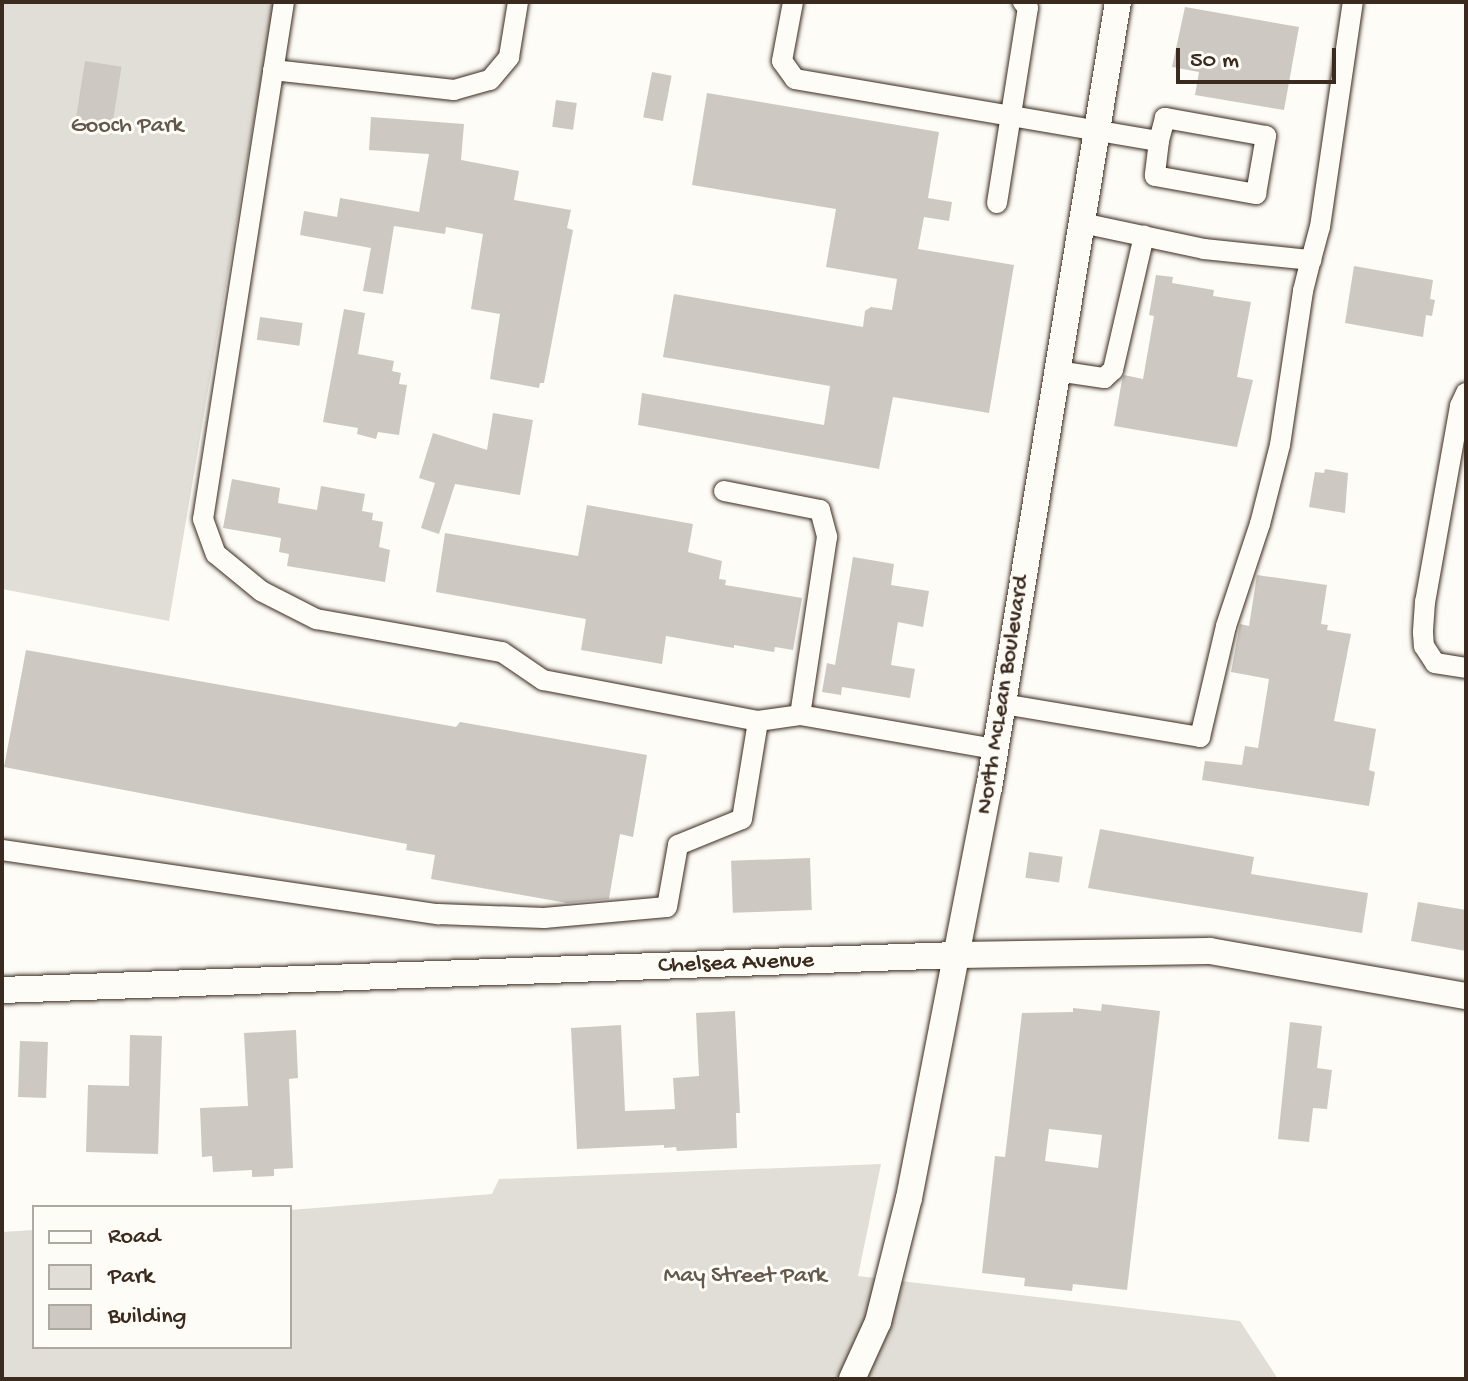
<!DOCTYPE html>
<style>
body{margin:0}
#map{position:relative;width:1468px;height:1381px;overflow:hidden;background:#fdfcf7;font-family:"Gochi Hand",sans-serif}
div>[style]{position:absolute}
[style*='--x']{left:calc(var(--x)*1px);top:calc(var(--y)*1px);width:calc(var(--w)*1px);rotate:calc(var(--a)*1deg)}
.green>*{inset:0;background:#e1ded7}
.building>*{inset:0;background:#cdc8c2;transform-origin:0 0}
.roads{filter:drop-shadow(0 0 2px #3b2a1e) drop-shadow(0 0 2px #3b2a1e)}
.minor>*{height:20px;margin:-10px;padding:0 10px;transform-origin:10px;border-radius:10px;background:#fdfcf7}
.major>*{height:26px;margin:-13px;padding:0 13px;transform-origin:13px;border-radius:13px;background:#fdfcf7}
span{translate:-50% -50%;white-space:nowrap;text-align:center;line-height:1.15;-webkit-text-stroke:6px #fdfcf7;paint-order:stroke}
.park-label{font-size:24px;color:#64574c}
.street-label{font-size:24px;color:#3b2a1e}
.frame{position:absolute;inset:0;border:4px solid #3b2a1e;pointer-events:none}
.legend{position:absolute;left:32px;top:1205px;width:260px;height:144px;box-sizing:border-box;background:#fdfcf7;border:2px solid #afa8a0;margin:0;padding:10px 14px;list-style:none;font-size:24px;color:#3b2a1e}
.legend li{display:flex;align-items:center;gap:16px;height:40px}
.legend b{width:40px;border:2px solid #afa8a0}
.scale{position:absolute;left:1176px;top:48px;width:160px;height:36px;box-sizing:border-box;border:4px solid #3b2a1e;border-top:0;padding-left:10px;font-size:24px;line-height:28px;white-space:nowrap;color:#3b2a1e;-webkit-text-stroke:6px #fdfcf7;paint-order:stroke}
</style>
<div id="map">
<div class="green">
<div style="clip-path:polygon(2px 2px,274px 2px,169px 621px,2px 589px)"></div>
<div style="clip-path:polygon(881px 1164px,858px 1276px,1240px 1321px,1278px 1379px,2px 1379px,2px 1232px,34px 1230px,34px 1347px,290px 1347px,290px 1210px,492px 1194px,499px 1179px)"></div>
</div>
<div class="building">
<div style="clip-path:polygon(1185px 7px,1299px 27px,1284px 110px,1195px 95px,1199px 72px,1172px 67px)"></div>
<div style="left:85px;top:61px;width:37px;height:62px;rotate:9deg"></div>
<div style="left:652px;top:72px;width:20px;height:46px;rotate:11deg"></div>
<div style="clip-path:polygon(707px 93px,939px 132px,928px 198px,952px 202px,949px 221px,924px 217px,918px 249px,1014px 265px,989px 413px,893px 397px,879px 469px,638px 425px,642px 393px,824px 425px,830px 386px,663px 357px,674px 294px,863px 327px,865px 311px,871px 307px,892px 310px,897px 279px,826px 267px,836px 209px,692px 185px)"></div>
<div style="left:556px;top:100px;width:21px;height:27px;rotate:8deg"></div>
<div style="clip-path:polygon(371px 117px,464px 124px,461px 160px,519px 171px,514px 200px,571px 210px,567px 228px,573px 230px,544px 383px,540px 383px,539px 388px,490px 379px,500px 314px,471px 309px,483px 234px,446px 227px,445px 234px,394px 226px,383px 294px,363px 291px,371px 248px,300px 235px,304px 211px,337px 217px,340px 198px,419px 212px,429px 154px,369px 150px)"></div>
<div style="clip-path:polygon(1354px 266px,1433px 280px,1430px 299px,1435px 300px,1432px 316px,1426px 315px,1423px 337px,1345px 323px)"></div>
<div style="clip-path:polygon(1156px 275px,1173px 277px,1172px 283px,1214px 290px,1213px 296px,1251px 302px,1237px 377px,1253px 380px,1237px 447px,1114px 426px,1122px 380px,1124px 375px,1143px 379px,1154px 316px,1149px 315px)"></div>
<div style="clip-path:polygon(344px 309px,365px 313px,358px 354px,394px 361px,392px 371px,401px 373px,399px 384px,407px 385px,399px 435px,378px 432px,376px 439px,357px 434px,358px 428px,323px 422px)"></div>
<div style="left:260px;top:317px;width:43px;height:23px;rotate:8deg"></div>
<div style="clip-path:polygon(493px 413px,533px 420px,520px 495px,455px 484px,439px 534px,421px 528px,435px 483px,419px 478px,433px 433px,487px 450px)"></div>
<div style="clip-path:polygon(1325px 469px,1348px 473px,1345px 513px,1309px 507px,1315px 472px,1324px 473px)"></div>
<div style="clip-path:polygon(232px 479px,280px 488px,278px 503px,317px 510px,321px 486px,365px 494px,362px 511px,373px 513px,372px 520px,383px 522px,379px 547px,390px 550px,385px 582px,287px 566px,289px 554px,279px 552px,281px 538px,223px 528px)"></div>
<div style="clip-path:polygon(587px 505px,693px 524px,688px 552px,722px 561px,719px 579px,726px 580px,725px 585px,802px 598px,793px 650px,775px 647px,774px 652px,734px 645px,734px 648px,666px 636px,662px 664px,581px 650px,586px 619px,436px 592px,445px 533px,578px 556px)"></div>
<div style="clip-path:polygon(853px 557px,894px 564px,891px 585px,929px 591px,923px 627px,898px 622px,891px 665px,915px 669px,910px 698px,842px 687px,841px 695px,822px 692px,827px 663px,835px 665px)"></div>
<div style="clip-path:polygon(1257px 575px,1327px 585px,1321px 624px,1328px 625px,1327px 630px,1351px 634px,1334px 721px,1376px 729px,1369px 770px,1375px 772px,1369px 806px,1202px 780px,1205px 761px,1242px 765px,1245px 746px,1258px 748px,1269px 679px,1231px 672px,1240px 624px,1249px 626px)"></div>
<div style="clip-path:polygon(26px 650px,456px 727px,460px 722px,647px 755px,633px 837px,620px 834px,609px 899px,567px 903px,431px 879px,435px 855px,406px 850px,407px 844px,4px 767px)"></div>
<div style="clip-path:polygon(1100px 829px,1254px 857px,1251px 874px,1368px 893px,1362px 933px,1088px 888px)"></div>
<div style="left:1029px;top:852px;width:34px;height:26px;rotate:8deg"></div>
<div style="left:810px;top:858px;width:52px;height:79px;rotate:88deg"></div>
<div style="clip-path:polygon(1418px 902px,1466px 910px,1466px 951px,1411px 941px)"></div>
<div style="clip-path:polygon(evenodd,1102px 1004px,1160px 1011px,1127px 1290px,1073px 1284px,1072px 1291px,1024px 1286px,1025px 1278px,982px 1273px,995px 1156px,1005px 1157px,1022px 1013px,1073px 1012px,1073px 1008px,1101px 1011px,1102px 1004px,1049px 1129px,1102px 1135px,1098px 1168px,1045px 1161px,1049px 1129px)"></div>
<div style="clip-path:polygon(735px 1011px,740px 1113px,736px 1113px,737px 1148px,677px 1151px,676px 1147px,664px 1148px,664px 1145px,577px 1149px,571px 1028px,621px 1025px,625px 1111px,675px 1109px,673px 1078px,699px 1076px,696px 1013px)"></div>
<div style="clip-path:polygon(1290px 1022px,1322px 1026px,1317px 1068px,1332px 1070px,1327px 1109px,1313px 1108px,1309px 1142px,1278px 1139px)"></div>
<div style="clip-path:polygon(296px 1030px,298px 1078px,289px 1079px,293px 1168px,274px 1169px,274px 1176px,252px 1177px,252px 1170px,213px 1172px,212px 1156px,202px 1157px,200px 1108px,248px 1106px,244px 1033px)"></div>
<div style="clip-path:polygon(130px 1035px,162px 1036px,158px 1154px,86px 1152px,88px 1085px,129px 1086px)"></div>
<div style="left:20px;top:1041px;width:28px;height:56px;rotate:2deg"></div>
</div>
<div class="roads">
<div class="minor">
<div style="--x:284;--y:2;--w:523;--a:98.9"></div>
<div style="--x:203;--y:519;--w:37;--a:70"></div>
<div style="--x:216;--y:554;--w:58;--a:39.4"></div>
<div style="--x:261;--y:591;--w:62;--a:27"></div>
<div style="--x:316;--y:619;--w:189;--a:10.1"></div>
<div style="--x:502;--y:652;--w:50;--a:34.3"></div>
<div style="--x:543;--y:680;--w:219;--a:10.8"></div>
<div style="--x:758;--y:721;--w:42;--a:-8.1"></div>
<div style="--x:800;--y:715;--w:198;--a:9.9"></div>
<div style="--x:793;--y:2;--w:60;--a:100.6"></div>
<div style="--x:782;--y:61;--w:22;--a:54"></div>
<div style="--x:795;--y:79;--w:369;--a:9.7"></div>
<div style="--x:1159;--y:141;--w:35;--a:97"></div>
<div style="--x:1155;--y:176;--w:103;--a:10.1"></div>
<div style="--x:1256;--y:194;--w:59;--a:-80.2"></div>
<div style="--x:1266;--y:136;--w:103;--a:-169.9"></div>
<div style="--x:1165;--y:118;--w:24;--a:105"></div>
<div style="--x:273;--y:70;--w:182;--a:6.3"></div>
<div style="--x:454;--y:90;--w:37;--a:-16"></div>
<div style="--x:490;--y:80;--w:30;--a:-50"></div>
<div style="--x:509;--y:57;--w:56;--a:-80.7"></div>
<div style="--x:997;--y:203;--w:197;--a:-81"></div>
<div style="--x:1028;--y:8;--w:8;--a:-130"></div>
<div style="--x:1082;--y:223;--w:125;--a:12"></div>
<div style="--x:1204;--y:249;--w:108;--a:5.9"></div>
<div style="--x:1311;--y:260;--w:34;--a:-75"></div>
<div style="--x:1320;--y:227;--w:227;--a:-81.7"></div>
<div style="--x:1057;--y:371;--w:48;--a:8.5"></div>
<div style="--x:1104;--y:378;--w:12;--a:-42"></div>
<div style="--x:1113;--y:370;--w:138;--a:-77"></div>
<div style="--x:1466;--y:393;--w:14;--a:115"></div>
<div style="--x:1460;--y:406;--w:199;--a:100.1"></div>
<div style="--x:1425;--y:602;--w:31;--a:94"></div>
<div style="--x:1423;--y:633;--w:13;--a:86"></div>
<div style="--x:1424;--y:646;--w:20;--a:57"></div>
<div style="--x:1435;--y:663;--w:31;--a:9"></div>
<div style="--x:724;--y:491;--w:98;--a:11.2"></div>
<div style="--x:820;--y:510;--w:28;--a:75"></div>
<div style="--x:827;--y:537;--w:180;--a:98.6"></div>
<div style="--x:1003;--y:704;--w:200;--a:9.5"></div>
<div style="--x:1200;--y:737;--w:114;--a:-76.8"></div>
<div style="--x:1226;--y:626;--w:108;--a:-71.6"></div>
<div style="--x:1260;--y:524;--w:81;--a:-75.8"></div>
<div style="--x:1280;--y:445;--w:156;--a:-81.5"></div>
<div style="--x:1303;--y:291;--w:32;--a:-76"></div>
<div style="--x:2;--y:850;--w:441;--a:8.4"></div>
<div style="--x:438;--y:914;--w:106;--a:2.2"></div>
<div style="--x:544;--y:918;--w:123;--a:-5.1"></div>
<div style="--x:667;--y:907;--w:63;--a:-79.9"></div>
<div style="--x:678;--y:845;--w:69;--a:-22.1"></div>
<div style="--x:742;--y:819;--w:99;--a:-80.7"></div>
</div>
<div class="major">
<div style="--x:2;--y:990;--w:955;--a:-2.1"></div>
<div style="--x:956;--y:955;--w:254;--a:-0.9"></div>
<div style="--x:1210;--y:951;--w:260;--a:10"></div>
<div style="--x:852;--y:1379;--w:63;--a:-65.5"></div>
<div style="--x:878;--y:1322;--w:128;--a:-76"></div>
<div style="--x:909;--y:1198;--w:418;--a:-79"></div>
<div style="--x:989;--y:788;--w:797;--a:-80.68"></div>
</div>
</div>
<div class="park-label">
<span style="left:127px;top:127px">Gooch Park</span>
<span style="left:745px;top:1277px">May Street Park</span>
</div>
<div class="street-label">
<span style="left:1004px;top:695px;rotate:-81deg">North McLean Boulevard</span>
<span style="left:736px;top:964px;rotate:-2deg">Chelsea Avenue</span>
</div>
<div class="frame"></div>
<ul class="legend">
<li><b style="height:10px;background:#fdfcf7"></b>Road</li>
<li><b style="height:22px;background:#e1ded7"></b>Park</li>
<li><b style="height:22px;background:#cdc8c2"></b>Building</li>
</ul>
<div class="scale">50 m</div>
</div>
